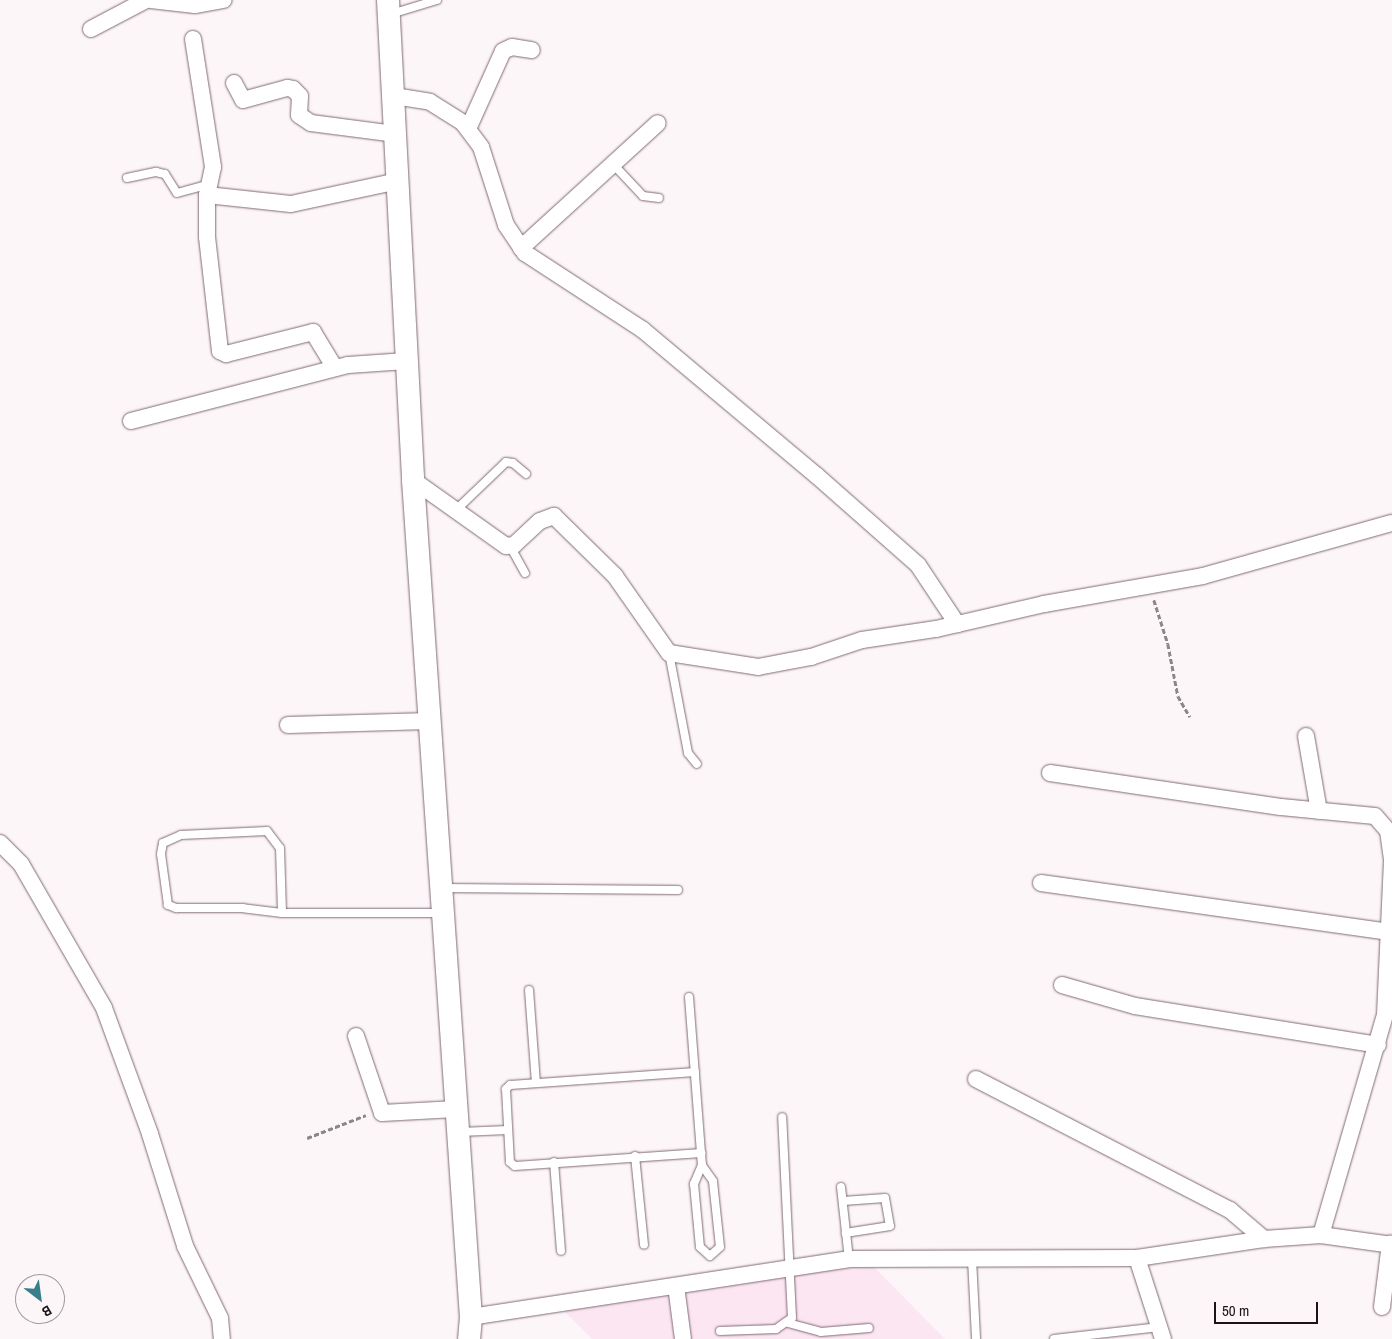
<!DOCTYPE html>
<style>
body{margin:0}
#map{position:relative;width:1392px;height:1339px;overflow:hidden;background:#fcf6f9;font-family:"Archivo Narrow",sans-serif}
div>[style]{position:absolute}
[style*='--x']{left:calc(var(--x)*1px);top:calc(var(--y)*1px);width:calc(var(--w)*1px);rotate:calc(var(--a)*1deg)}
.built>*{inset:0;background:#fbe6f1}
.path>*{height:2.5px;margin-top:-1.25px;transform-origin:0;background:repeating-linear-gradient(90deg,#8c8589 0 5px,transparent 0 7.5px)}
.roads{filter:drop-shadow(0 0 1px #806975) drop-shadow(0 0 1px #806975)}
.lane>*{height:8px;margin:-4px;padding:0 4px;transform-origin:4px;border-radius:4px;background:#fff}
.street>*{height:16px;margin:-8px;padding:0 8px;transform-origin:8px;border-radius:8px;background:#fff}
.secondary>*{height:22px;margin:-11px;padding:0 11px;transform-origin:11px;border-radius:11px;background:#fff}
span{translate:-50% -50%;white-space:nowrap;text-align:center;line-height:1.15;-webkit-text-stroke:4px #fcf6f9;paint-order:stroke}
.north{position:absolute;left:15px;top:1274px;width:50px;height:50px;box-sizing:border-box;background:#fcf6f9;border:1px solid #a29b9f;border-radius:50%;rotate:150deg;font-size:14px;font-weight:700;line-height:20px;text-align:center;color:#1c1318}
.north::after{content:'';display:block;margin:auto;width:18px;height:22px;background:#397e8b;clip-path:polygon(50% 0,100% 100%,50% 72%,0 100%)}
.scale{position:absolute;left:1214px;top:1302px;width:104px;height:22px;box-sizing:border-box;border:2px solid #1c1318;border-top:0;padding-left:6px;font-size:15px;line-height:18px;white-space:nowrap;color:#1c1318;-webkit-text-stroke:4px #fcf6f9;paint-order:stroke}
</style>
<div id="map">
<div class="built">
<div style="clip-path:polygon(872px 1265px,945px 1339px,592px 1339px,558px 1305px)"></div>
</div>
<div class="path">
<div style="--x:1154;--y:600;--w:46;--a:72.3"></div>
<div style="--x:1168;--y:644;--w:53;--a:79.1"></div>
<div style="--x:1178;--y:696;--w:24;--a:60"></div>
<div style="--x:307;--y:1138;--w:63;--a:-21.3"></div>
</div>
<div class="roads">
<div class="lane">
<div style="--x:391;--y:14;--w:48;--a:-16.9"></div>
<div style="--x:612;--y:163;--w:45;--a:46.8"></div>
<div style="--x:643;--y:196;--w:16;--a:7"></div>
<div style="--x:127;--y:178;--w:30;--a:-12"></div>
<div style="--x:156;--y:172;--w:9;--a:13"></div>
<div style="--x:165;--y:174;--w:22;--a:58"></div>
<div style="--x:177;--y:193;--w:34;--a:-15"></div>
<div style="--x:456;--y:510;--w:69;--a:-43.8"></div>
<div style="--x:506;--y:462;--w:7;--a:8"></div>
<div style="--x:513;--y:463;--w:17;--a:40"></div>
<div style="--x:510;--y:546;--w:31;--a:61"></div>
<div style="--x:669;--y:653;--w:102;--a:79.2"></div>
<div style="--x:688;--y:753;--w:14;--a:51"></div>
<div style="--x:267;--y:831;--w:21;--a:53"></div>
<div style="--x:280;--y:848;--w:65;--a:88.2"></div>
<div style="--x:282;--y:913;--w:39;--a:-173"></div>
<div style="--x:243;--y:908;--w:67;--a:180"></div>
<div style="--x:176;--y:908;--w:9;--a:-159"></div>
<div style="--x:168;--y:905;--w:51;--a:-97.8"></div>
<div style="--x:161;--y:854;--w:11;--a:-80"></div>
<div style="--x:163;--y:843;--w:20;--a:-24"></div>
<div style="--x:181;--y:835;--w:86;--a:-2.7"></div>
<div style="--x:443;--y:888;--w:235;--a:0.5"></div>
<div style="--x:282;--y:913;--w:160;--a:0"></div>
<div style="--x:529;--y:990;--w:93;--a:85.7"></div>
<div style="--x:689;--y:997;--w:169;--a:85.6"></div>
<div style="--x:702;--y:1165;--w:21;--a:113"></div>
<div style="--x:694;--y:1184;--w:63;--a:84.6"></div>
<div style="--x:700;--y:1247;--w:13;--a:42"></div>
<div style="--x:710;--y:1256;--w:13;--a:-42"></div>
<div style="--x:720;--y:1247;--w:66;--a:-96.1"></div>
<div style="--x:713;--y:1181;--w:19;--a:-125"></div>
<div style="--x:695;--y:1072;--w:185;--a:176"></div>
<div style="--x:510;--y:1085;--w:6;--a:135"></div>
<div style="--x:506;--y:1089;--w:73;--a:86.9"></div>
<div style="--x:510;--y:1162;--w:6;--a:39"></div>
<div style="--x:515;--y:1166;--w:187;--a:-4"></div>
<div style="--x:460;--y:1132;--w:48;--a:-2.4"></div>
<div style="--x:635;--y:1156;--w:89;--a:84.2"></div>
<div style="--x:554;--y:1162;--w:89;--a:85.5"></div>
<div style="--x:841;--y:1187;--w:72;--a:83.7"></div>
<div style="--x:843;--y:1201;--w:42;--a:-4.1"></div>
<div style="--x:885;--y:1198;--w:28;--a:80"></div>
<div style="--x:890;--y:1226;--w:45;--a:171"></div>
<div style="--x:972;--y:1259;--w:80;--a:87.1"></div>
<div style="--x:788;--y:1323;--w:34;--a:15"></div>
<div style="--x:821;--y:1332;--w:48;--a:-4.8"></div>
<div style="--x:720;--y:1331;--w:56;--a:-2"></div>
<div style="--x:776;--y:1329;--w:19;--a:-35"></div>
<div style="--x:792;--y:1318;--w:201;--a:-92.8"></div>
<div style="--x:1054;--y:1339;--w:106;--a:-6.5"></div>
</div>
<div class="street">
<div style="--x:151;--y:0;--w:44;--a:6.5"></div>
<div style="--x:195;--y:5;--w:29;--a:-10"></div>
<div style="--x:91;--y:29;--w:62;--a:-27.8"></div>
<div style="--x:193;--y:39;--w:130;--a:81.1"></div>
<div style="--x:213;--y:167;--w:29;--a:102"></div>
<div style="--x:207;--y:195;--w:42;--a:90"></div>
<div style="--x:207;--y:237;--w:115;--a:83.5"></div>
<div style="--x:220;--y:351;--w:7;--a:27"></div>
<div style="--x:226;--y:354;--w:90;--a:-14.2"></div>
<div style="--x:313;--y:332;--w:42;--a:58.6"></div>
<div style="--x:234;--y:83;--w:19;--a:62"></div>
<div style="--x:243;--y:100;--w:46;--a:-15.3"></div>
<div style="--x:287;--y:88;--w:6;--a:9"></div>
<div style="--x:293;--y:89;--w:10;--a:45"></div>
<div style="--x:300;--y:96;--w:19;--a:93"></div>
<div style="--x:299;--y:115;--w:14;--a:34"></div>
<div style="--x:311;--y:123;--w:86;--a:7.4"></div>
<div style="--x:394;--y:96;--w:36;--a:9"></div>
<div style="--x:430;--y:102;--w:39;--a:32"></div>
<div style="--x:463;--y:123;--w:30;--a:53"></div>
<div style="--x:481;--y:147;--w:82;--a:72.2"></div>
<div style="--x:506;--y:225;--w:34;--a:56"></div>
<div style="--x:525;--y:253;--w:141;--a:33.1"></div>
<div style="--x:643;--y:330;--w:226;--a:40"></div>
<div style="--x:816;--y:475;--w:136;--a:41.4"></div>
<div style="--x:918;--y:565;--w:71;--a:56.5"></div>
<div style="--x:468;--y:129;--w:85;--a:-65.8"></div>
<div style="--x:503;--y:51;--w:10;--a:-24"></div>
<div style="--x:512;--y:47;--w:20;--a:9"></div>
<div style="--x:207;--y:195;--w:84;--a:6.1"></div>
<div style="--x:291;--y:204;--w:109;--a:-12.1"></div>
<div style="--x:521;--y:248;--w:185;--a:-42.4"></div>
<div style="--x:131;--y:421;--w:224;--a:-14.5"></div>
<div style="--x:348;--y:365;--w:59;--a:-3.9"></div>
<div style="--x:413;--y:480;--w:114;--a:35.4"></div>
<div style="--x:506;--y:546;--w:8;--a:-7"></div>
<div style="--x:514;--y:545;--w:35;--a:-43"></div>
<div style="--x:540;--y:521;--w:15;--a:-20"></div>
<div style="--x:554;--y:516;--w:86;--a:44.5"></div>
<div style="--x:615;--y:576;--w:94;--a:55"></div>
<div style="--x:669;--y:653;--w:90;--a:8.9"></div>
<div style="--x:758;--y:667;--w:54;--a:-10.7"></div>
<div style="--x:811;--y:657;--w:54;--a:-18.4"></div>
<div style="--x:862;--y:640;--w:75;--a:-8.5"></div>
<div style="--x:936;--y:629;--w:111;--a:-13"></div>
<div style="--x:1044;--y:604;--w:161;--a:-10"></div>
<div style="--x:1203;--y:576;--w:196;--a:-15.7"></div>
<div style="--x:288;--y:725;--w:142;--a:-1.6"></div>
<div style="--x:1306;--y:736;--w:76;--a:80.2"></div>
<div style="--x:1050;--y:773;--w:233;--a:8.4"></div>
<div style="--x:1281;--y:807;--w:94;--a:5.5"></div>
<div style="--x:1375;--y:816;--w:20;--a:49"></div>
<div style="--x:1388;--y:831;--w:28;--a:82"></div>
<div style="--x:0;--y:843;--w:30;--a:45"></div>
<div style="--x:21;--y:864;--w:166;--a:60"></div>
<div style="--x:104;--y:1008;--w:134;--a:69.9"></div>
<div style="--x:150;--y:1134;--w:117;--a:72.6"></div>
<div style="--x:185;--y:1246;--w:80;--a:64.1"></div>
<div style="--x:220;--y:1318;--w:21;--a:85"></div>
<div style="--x:1041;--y:883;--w:352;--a:8"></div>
<div style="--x:1062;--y:985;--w:76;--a:16"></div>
<div style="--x:1135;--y:1006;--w:246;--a:9.1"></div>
<div style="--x:356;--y:1036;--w:81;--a:71.3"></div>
<div style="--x:382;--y:1113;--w:74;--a:-3.1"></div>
<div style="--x:976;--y:1079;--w:286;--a:27.3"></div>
<div style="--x:1230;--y:1210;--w:45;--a:40.5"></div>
<div style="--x:1321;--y:1235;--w:229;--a:-73.8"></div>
<div style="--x:1385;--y:1015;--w:154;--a:-87.4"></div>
<div style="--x:1137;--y:1258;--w:85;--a:72.2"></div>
<div style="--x:676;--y:1286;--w:53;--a:82.5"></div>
<div style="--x:1382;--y:1307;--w:64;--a:-82.8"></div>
<div style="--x:471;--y:1317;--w:382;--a:-8.7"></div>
<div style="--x:849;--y:1259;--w:288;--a:-0.2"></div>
<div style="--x:1137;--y:1258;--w:128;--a:-8.5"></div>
<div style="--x:1264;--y:1239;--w:57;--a:-4"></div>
<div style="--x:1321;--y:1235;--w:72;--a:8"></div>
</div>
<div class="secondary">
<div style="--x:388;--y:0;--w:481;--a:87"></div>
<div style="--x:413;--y:480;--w:839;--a:86.04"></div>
<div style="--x:471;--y:1317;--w:22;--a:95"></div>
</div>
</div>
<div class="north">B</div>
<div class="scale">50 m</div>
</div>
